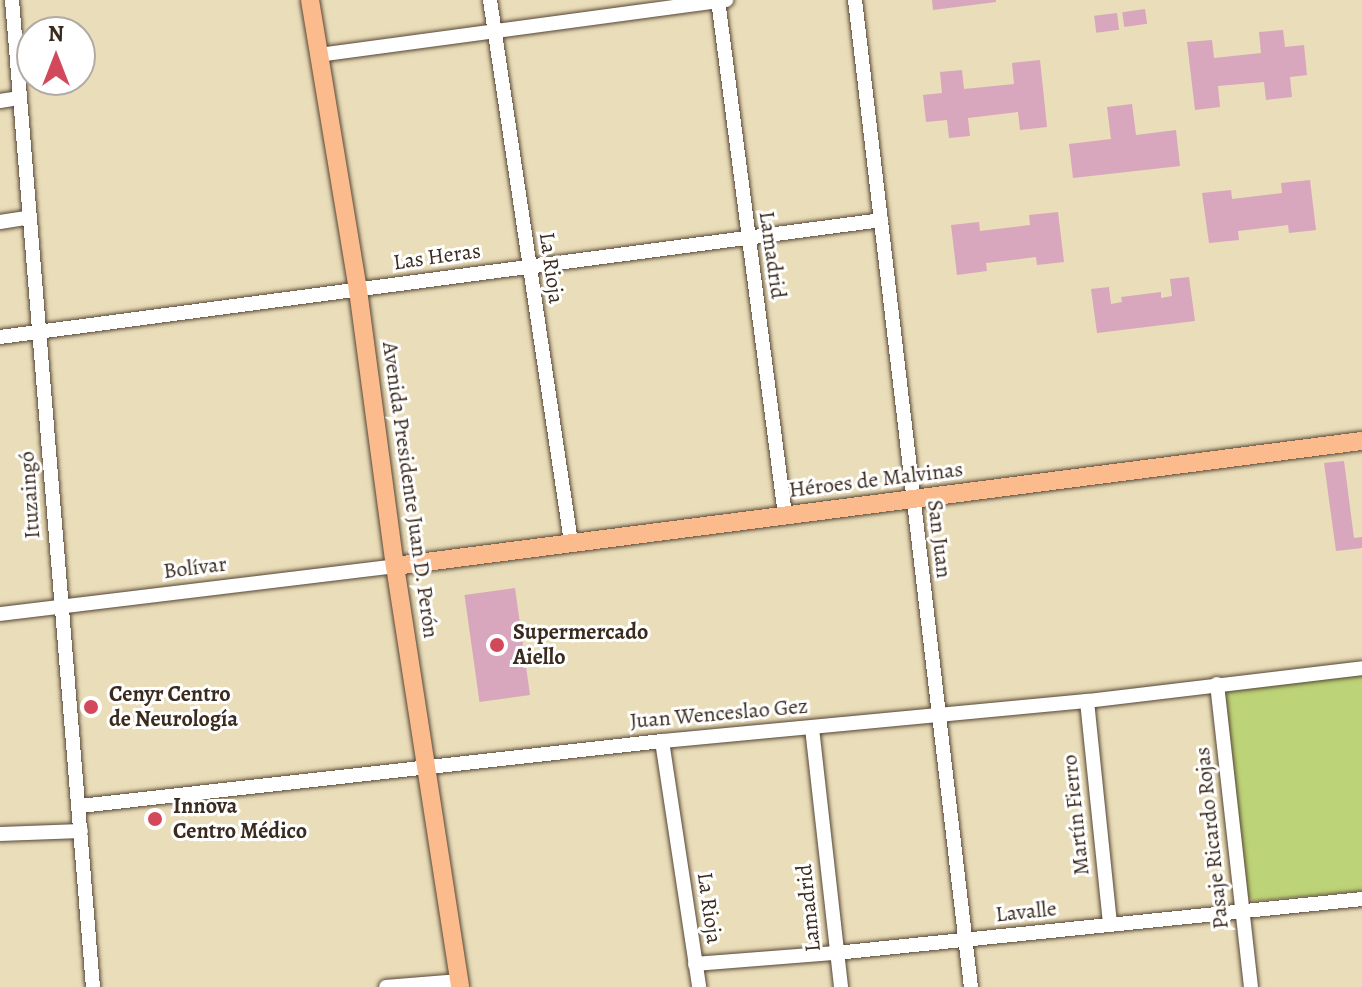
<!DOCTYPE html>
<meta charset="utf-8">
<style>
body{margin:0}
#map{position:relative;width:1362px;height:987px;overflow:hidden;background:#eaddb9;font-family:Alegreya,serif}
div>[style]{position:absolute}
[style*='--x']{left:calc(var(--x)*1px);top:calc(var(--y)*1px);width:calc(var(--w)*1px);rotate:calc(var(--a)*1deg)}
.green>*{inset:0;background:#bdd377}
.building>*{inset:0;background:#d8a6bd;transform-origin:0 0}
.roads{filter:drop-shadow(0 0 2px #554535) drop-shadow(0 0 2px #554535)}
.minor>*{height:14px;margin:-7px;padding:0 7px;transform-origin:7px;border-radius:7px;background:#fff}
.major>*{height:18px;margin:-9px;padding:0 9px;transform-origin:9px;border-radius:9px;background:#fbbb8c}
.dots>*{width:22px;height:22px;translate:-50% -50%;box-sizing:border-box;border:4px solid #fff;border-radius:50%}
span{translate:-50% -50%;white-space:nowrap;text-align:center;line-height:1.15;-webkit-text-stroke:6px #fff;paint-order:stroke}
.street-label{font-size:22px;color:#3b2a1e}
.poi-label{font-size:22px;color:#3b2a1e;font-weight:700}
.left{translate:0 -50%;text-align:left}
.north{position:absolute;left:16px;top:16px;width:80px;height:80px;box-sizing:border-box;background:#fff;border:2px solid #b1aaa5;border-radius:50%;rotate:0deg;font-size:22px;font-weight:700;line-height:32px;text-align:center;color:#3b2a1e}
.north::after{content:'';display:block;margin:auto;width:28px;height:36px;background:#d1495b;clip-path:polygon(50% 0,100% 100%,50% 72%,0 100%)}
</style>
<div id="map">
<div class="green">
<div style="clip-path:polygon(1362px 673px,1362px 891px,1254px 901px,1247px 896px,1225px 693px,1228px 690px)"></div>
</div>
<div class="building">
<div style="clip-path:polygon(932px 0,996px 0,996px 2px,933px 10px)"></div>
<div style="left:1145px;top:9px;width:15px;height:23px;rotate:82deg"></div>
<div style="left:1117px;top:13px;width:17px;height:23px;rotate:83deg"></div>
<div style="clip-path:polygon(1283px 30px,1285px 47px,1304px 45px,1307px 75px,1290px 77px,1292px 97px,1266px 100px,1264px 82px,1218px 86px,1220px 107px,1195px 110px,1187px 42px,1212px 40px,1214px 58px,1261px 53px,1259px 32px)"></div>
<div style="clip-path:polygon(1040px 60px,1047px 127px,1020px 130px,1018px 112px,968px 118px,970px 136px,949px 138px,947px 120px,926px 122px,923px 95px,942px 93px,940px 72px,962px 70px,964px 89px,1014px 84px,1012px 63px)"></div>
<div style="clip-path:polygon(1132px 104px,1136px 135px,1176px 130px,1180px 166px,1073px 178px,1069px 144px,1111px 139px,1107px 107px)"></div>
<div style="clip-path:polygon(1310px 180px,1316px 230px,1289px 233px,1288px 225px,1238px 231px,1239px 240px,1209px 243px,1202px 193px,1231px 190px,1232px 199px,1282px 193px,1281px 183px)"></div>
<div style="clip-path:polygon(1058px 212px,1064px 262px,1037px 265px,1036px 257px,986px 263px,987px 271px,957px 275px,951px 225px,979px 222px,980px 231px,1030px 225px,1029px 215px)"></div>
<div style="clip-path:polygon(1189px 277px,1195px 321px,1097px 333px,1091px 289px,1109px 287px,1111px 304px,1122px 302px,1121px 297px,1161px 292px,1161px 298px,1172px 296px,1170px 279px)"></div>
<div style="clip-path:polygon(1344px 461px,1354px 538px,1362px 537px,1362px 548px,1336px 551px,1324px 463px)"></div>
<div style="left:515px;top:588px;width:108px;height:51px;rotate:82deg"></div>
</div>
<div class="roads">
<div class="minor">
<div style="--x:12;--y:0;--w:990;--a:85.31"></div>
<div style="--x:490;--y:0;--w:548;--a:81.5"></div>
<div style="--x:718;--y:0;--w:519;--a:82.59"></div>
<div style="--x:855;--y:0;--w:994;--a:83.3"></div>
<div style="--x:319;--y:55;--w:411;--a:-7.7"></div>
<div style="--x:0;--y:101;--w:20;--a:-9"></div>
<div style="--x:0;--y:222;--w:30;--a:-9"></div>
<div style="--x:0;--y:337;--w:889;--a:-7.56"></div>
<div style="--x:0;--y:614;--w:398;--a:-6.9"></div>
<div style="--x:1217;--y:684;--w:305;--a:83.6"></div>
<div style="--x:1087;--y:701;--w:225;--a:84.1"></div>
<div style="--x:812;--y:728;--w:261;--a:83.6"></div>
<div style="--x:662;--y:741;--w:249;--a:81.4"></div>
<div style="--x:80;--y:806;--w:586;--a:-6.37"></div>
<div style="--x:662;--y:741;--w:427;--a:-5.4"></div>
<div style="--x:1087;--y:701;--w:277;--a:-6.8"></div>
<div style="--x:0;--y:834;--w:81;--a:-2.1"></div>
<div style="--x:695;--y:964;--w:141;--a:-4.5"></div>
<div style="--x:836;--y:953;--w:529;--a:-5.86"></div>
<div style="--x:386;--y:987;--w:73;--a:-4.7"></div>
</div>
<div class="major">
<div style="--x:310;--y:0;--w:294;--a:80.6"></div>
<div style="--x:358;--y:290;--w:278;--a:82.4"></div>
<div style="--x:395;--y:566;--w:426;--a:81.2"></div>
<div style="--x:395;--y:566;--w:975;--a:-7.37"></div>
</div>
</div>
<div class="dots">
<div style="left:497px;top:645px;background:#d1495b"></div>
<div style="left:91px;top:707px;background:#d1495b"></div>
<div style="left:155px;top:819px;background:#d1495b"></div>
</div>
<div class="street-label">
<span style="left:772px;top:255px;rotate:82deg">Lamadrid</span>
<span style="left:437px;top:257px;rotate:-8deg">Las Heras</span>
<span style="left:551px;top:268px;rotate:82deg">La Rioja</span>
<span style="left:876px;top:480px;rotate:-7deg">Héroes de Malvinas</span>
<span style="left:410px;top:490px;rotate:82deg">Avenida Presidente Juan D. Perón</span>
<span style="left:30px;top:495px;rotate:-94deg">Ituzaingó</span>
<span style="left:939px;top:539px;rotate:83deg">San Juan</span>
<span style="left:195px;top:568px;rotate:-7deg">Bolívar</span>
<span style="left:719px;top:714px;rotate:-5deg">Juan Wenceslao Gez</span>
<span style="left:1076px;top:815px;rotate:-96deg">Martín Fierro</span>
<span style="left:1212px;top:838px;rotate:-96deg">Pasaje Ricardo Rojas</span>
<span style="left:709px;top:908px;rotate:82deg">La Rioja</span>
<span style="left:809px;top:908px;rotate:-96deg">Lamadrid</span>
<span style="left:1026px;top:912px;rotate:-6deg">Lavalle</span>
</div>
<div class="poi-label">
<span class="left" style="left:513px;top:645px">Supermercado<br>Aiello</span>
<span class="left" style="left:109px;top:707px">Cenyr Centro<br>de Neurología</span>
<span class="left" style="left:173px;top:819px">Innova<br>Centro Médico</span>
</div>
<div class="north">N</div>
</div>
